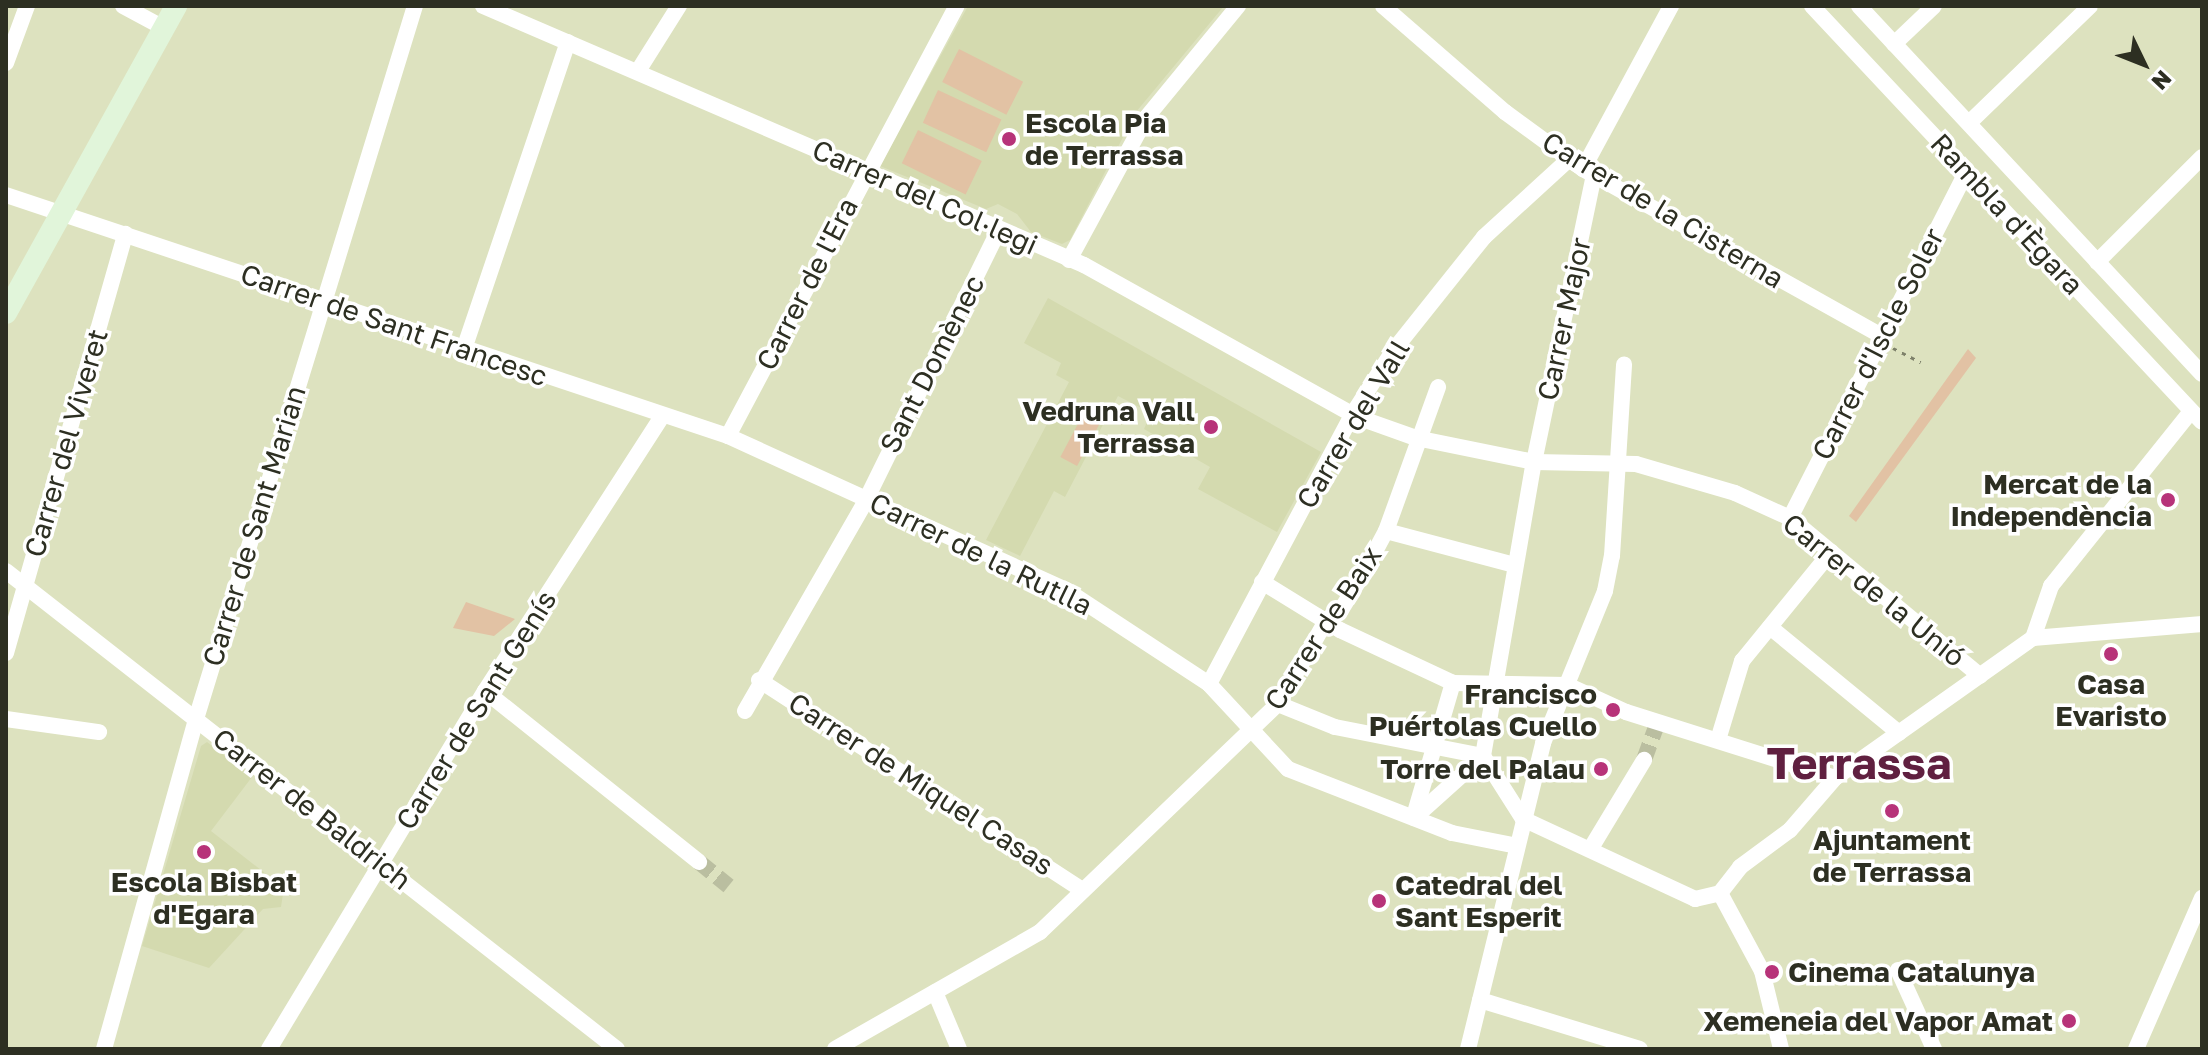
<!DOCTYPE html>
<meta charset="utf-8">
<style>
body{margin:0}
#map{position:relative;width:2208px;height:1055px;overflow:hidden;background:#dde2bf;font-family:"Golos Text",sans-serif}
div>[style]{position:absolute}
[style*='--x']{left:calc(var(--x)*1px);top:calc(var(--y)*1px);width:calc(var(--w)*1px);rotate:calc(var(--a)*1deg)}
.built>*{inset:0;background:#d4daaf}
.green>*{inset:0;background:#e2c2a4;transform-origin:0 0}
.street-tunnel>*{height:16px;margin-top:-8px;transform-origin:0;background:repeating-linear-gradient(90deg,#babea0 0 16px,transparent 0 24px)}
.path>*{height:3px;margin-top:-1.5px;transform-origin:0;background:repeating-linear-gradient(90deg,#7e816a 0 4px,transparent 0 10px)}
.street>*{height:16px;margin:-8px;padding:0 8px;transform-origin:8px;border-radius:8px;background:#fff}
.secondary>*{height:22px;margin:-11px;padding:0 11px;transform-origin:11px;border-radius:11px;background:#e1f5da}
.dots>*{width:22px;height:22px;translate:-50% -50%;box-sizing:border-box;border:4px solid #fff;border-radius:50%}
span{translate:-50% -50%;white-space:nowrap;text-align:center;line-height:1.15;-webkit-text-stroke:7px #fff;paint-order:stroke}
.poi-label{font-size:28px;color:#2d2f22;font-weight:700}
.left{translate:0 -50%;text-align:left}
.right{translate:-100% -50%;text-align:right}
.street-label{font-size:28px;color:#2d2f22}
.town-label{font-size:44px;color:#602040;font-weight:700}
.frame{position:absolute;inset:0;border:8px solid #2d2f22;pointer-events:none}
.north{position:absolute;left:2104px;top:24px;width:80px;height:80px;-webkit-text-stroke:6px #fff;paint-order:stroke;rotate:133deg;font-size:22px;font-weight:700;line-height:32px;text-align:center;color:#2d2f22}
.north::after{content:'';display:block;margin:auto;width:28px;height:36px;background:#2d2f22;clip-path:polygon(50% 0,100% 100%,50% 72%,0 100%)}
</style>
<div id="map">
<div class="built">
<div style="clip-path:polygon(968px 6px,1224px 6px,1136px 112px,1070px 240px,1062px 244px,1031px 232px,1017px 214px,998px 204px,986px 209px,880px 166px)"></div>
<div style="clip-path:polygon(1048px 298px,1321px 452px,1277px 532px,1198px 489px,1210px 467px,1144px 429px,1151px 413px,1118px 396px,1065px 497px,1054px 491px,1020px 556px,986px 540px,1069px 382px,1056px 375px,1061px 363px,1024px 343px)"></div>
<div style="clip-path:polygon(207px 742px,252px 777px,211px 831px,284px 888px,281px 907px,263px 909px,209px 968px,142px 946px,201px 746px)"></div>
</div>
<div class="green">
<div style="left:959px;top:49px;width:72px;height:37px;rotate:27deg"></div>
<div style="left:938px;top:90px;width:70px;height:36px;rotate:25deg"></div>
<div style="left:918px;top:130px;width:71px;height:37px;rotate:26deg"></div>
<div style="clip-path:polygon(1968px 349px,1976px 358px,1856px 522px,1849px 516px)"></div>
<div style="left:1088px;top:405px;width:19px;height:59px;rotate:28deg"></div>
<div style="clip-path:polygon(466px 602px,515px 619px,494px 636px,453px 628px)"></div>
</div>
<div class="street-tunnel">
<div style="--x:1644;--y:760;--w:35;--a:-70"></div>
<div style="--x:699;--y:862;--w:38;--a:39"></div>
</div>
<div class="path">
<div style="--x:1893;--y:348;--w:31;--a:27"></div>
</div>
<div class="street">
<div style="--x:123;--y:6;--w:47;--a:28.2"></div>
<div style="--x:483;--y:6;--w:654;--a:23.31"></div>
<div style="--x:1084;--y:265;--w:312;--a:29.1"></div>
<div style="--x:1357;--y:417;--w:63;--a:19.6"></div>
<div style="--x:1416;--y:438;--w:120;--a:11.5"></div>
<div style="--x:1534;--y:462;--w:102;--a:1.1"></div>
<div style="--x:1636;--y:464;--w:103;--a:16.3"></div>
<div style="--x:1735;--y:493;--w:60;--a:24.4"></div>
<div style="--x:1790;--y:518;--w:247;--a:39.7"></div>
<div style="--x:1383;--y:6;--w:162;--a:41"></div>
<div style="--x:1505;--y:112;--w:97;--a:36.2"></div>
<div style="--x:1583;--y:169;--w:340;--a:29.2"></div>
<div style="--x:1812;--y:6;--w:570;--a:46.85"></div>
<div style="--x:1859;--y:6;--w:503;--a:47.01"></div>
<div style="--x:1894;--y:44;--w:55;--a:-43.5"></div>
<div style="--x:6;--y:63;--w:61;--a:-69.8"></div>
<div style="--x:638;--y:71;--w:77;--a:-57.8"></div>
<div style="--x:1969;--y:123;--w:168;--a:-44"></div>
<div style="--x:1583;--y:169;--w:185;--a:-61.6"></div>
<div style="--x:6;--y:195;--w:761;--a:18.46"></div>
<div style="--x:728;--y:436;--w:371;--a:24.5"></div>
<div style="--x:1066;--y:590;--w:171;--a:33.3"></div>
<div style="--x:1209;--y:684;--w:116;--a:47.1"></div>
<div style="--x:1288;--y:769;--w:176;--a:21.3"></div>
<div style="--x:1452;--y:833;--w:66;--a:11.3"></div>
<div style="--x:1069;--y:260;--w:162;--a:-61.5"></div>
<div style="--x:1146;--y:118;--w:145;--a:-50.6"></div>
<div style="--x:2097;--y:262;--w:148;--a:-45"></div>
<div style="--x:464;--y:349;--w:324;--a:-71.3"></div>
<div style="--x:728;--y:436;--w:487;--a:-62"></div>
<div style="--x:1790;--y:518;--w:390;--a:-63"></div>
<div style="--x:1386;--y:531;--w:133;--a:14.8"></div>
<div style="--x:6;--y:571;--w:776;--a:38.04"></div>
<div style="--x:1262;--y:582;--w:92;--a:31.6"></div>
<div style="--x:1340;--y:630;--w:125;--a:25.1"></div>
<div style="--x:1453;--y:683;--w:114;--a:1"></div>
<div style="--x:1567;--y:685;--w:65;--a:24.6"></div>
<div style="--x:1626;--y:712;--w:219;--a:17.5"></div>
<div style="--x:1770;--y:627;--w:167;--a:39.4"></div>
<div style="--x:2033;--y:638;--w:55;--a:-70.9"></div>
<div style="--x:2051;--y:586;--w:224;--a:-51.3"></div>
<div style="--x:6;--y:653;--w:436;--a:-74.1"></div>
<div style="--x:759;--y:680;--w:385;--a:33"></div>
<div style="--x:1209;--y:684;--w:305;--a:-62"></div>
<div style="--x:1352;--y:415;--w:76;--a:-57.4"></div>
<div style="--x:1393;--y:351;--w:146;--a:-51.4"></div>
<div style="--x:1484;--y:237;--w:115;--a:-42.5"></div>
<div style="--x:485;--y:691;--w:274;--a:38.6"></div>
<div style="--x:1278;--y:704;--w:61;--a:22"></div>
<div style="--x:1335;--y:727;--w:151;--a:11.1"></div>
<div style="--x:745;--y:711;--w:241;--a:-60.1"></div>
<div style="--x:865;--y:502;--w:303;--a:-63.8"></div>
<div style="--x:6;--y:719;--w:94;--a:8"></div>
<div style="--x:1718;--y:740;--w:83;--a:-73.1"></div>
<div style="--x:1742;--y:661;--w:141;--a:-50.8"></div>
<div style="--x:1483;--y:756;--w:75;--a:57.6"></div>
<div style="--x:1523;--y:819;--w:190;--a:24.9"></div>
<div style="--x:1695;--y:899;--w:26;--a:-13"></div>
<div style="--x:1720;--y:893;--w:33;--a:-52"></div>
<div style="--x:1740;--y:867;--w:62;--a:-36.5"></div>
<div style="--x:1790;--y:830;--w:69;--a:-49.1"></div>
<div style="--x:1835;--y:778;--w:242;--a:-35.3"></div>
<div style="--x:2033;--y:638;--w:170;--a:-4.7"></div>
<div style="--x:1414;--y:816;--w:139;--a:-73.7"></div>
<div style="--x:1414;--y:818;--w:93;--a:-41.9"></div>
<div style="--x:1483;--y:756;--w:298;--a:-80.2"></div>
<div style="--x:1534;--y:462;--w:293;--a:-78.2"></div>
<div style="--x:1591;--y:848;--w:103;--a:-58.9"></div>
<div style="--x:1720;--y:893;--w:89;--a:61.7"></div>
<div style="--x:1762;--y:971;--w:80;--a:76.3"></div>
<div style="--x:1898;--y:970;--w:87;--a:65.5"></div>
<div style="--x:935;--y:992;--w:62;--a:67.2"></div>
<div style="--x:1480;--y:1000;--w:167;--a:17"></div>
<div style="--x:104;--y:1049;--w:343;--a:-74.4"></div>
<div style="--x:196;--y:719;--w:746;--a:-72.93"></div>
<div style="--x:269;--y:1049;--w:418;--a:-58.9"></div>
<div style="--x:485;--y:691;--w:328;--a:-57.2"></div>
<div style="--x:835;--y:1049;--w:236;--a:-29.7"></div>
<div style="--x:1040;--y:932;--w:330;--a:-43.8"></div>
<div style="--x:1278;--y:704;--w:98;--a:-60"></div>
<div style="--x:1327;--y:619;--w:17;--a:-33"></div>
<div style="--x:1341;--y:610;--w:42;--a:-58.6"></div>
<div style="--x:1363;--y:574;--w:49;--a:-61.9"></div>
<div style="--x:1386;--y:531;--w:153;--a:-70.1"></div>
<div style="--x:1468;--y:1049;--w:315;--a:-76.2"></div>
<div style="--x:1543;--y:743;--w:164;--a:-67.8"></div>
<div style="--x:1605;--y:591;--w:36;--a:-79"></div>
<div style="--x:1612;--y:556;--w:192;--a:-86.4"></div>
<div style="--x:2136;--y:1049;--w:165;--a:-66.4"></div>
</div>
<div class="secondary">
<div style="--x:6;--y:313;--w:351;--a:-61"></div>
</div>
<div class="dots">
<div style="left:1009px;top:139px;background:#b73379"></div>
<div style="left:1211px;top:427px;background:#b73379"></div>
<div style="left:2168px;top:500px;background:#b73379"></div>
<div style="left:2111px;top:654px;background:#b73379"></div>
<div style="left:1613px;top:710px;background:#b73379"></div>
<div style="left:1601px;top:769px;background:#b73379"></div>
<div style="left:1892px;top:811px;background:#b73379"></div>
<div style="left:204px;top:852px;background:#b73379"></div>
<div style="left:1379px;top:901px;background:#b73379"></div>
<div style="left:1772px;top:972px;background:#b73379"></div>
<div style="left:2069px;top:1021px;background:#b73379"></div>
</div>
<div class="poi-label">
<span class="left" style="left:1025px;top:139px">Escola Pia<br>de Terrassa</span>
<span class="right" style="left:1195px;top:427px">Vedruna Vall<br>Terrassa</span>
<span class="right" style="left:2152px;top:500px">Mercat de la<br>Independència</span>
<span style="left:2111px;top:700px">Casa<br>Evaristo</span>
<span class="right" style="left:1597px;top:710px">Francisco<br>Puértolas Cuello</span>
<span class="right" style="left:1585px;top:769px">Torre del Palau</span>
<span style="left:1892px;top:856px">Ajuntament<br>de Terrassa</span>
<span style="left:204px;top:898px">Escola Bisbat<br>d'Egara</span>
<span class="left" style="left:1395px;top:901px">Catedral del<br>Sant Esperit</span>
<span class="left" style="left:1788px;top:972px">Cinema Catalunya</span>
<span class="right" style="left:2053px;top:1021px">Xemeneia del Vapor Amat</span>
</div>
<div class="street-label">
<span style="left:925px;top:197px;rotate:24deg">Carrer del Col·legi</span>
<span style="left:1663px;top:210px;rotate:31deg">Carrer de la Cisterna</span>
<span style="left:2007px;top:214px;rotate:47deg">Rambla d'Ègara</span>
<span style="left:807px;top:284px;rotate:-63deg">Carrer de l'Era</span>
<span style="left:1564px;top:319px;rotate:-78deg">Carrer Major</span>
<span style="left:394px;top:325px;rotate:19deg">Carrer de Sant Francesc</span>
<span style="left:1878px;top:344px;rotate:-63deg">Carrer d'Iscle Soler</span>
<span style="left:932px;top:364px;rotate:-63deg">Sant Domènec</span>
<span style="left:1353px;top:424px;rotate:-59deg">Carrer del Vall</span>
<span style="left:66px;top:443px;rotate:-74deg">Carrer del Viveret</span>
<span style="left:254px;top:526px;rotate:-73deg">Carrer de Sant Marian</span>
<span style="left:981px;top:554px;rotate:26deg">Carrer de la Rutlla</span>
<span style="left:1874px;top:590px;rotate:39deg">Carrer de la Unió</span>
<span style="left:1323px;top:628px;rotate:-57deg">Carrer de Baix</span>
<span style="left:476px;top:710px;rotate:-58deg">Carrer de Sant Genís</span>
<span style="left:921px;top:784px;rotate:33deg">Carrer de Miquel Casas</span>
<span style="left:312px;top:809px;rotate:38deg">Carrer de Baldrich</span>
</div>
<div class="town-label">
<span style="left:1859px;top:763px">Terrassa</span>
</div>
<div class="frame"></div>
<div class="north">N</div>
</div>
